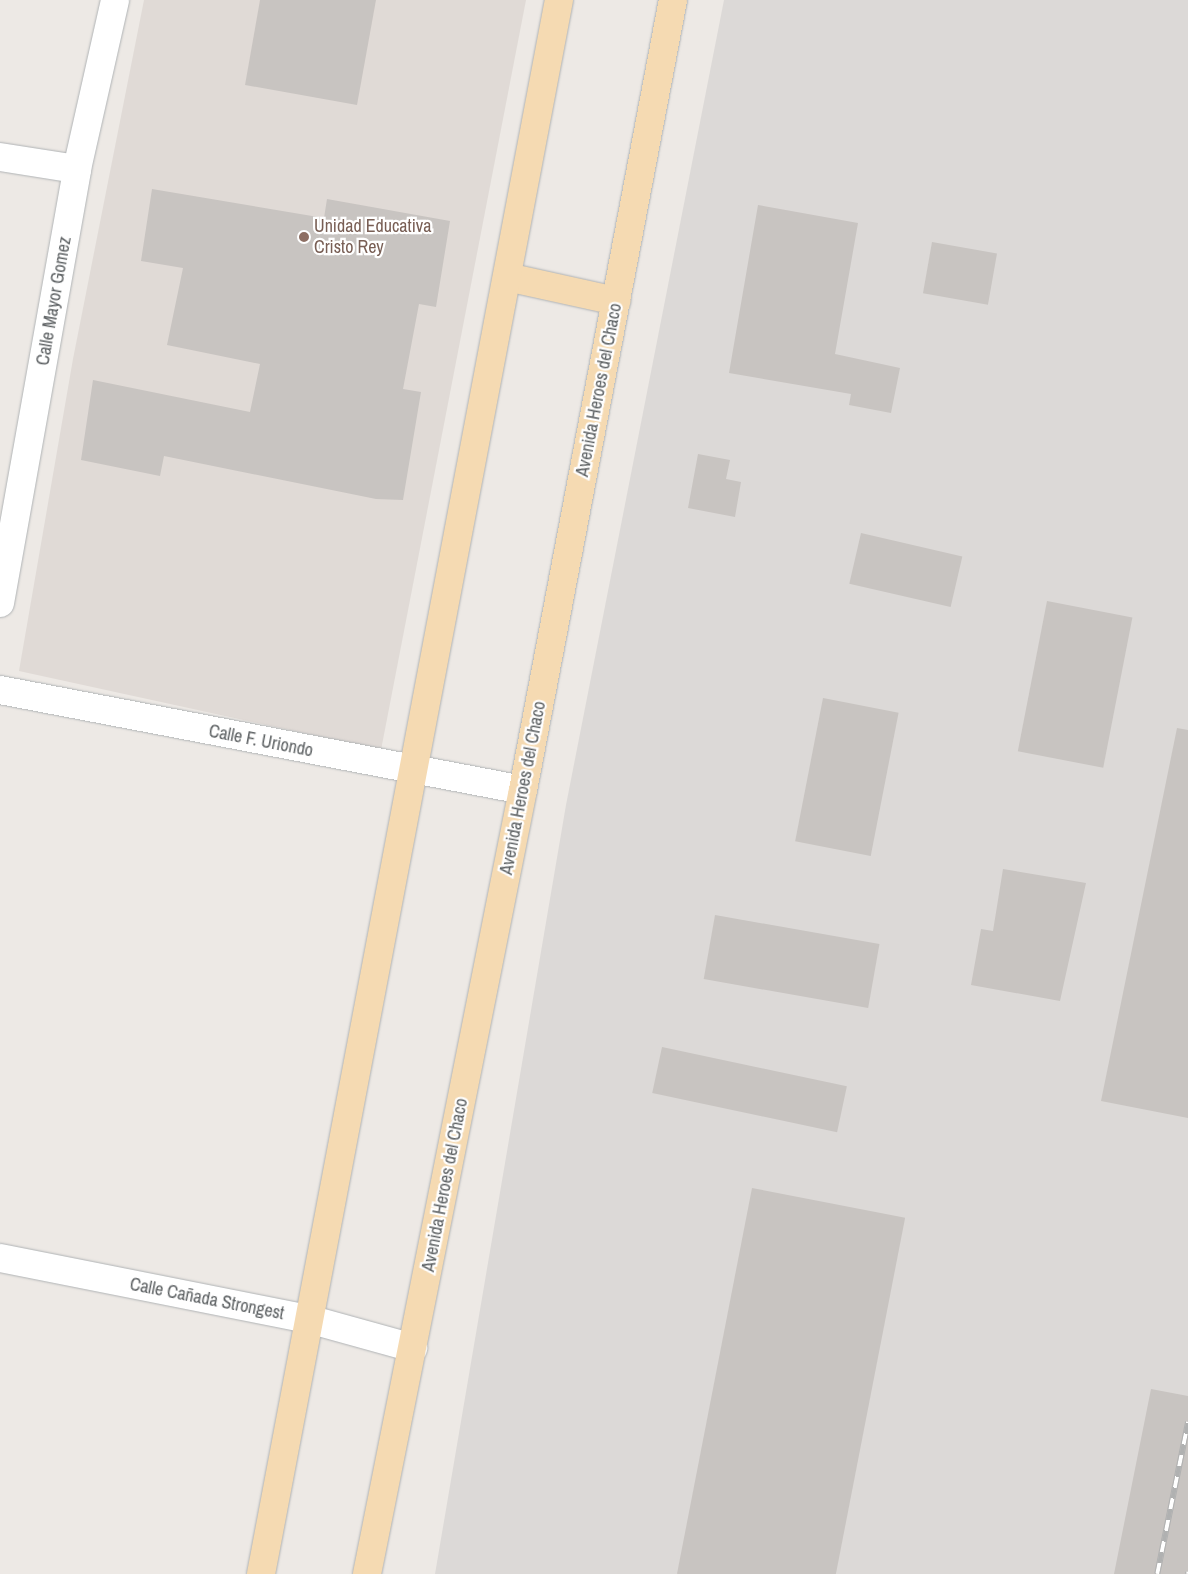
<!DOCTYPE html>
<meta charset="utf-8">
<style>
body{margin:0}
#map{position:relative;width:1188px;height:1574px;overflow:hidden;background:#ede9e5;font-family:"Archivo Narrow",sans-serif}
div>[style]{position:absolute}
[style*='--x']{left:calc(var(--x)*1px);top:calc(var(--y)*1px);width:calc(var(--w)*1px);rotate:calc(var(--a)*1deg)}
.industrial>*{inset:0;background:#dcd9d7}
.education>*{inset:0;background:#e0dad6}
.building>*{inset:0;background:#c8c4c1;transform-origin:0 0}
.roads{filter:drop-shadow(0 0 1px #b0b3b5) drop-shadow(0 0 1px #b0b3b5)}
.minor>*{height:28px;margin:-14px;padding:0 14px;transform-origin:14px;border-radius:14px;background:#fff}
.major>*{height:28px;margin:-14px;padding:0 14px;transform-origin:14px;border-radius:14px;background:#f5dab2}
.rail>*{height:5.5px;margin-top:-2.75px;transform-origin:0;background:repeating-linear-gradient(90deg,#fff 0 11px,#b0b1b1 0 22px);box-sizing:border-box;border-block:1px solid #b0b1b1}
.dots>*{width:14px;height:14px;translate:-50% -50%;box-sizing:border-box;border:2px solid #fff;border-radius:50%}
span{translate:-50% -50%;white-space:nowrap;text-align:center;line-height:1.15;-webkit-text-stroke:4.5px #fff;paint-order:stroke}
.education-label{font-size:18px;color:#785e54}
.left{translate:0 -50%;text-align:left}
.street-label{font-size:18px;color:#5d6163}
</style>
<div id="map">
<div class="industrial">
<div style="clip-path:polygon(724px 0,1188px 0,1188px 1574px,435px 1574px,566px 805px)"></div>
</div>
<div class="education">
<div style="clip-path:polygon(144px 0,526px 0,381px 750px,19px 671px,73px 359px)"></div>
</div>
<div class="building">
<div style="clip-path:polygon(260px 0,376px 0,357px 105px,245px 85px)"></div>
<div style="clip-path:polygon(152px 189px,324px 218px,327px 199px,450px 221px,436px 307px,419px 304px,403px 389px,421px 392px,403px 500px,376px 499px,164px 456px,160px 476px,81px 460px,93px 380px,250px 412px,260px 364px,167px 345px,183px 268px,141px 261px)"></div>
<div style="clip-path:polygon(758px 205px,858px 223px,835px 354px,900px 368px,891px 413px,849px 405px,851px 394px,729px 373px)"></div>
<div style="left:932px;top:242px;width:66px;height:52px;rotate:10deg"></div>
<div style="clip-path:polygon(698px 454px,730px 460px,726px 479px,741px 482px,735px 517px,688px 508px)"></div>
<div style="left:861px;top:533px;width:104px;height:52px;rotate:13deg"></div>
<div style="left:1047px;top:601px;width:87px;height:153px;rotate:11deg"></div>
<div style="left:823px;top:698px;width:77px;height:146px;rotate:11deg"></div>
<div style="clip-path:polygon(1177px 728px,1188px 730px,1188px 1118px,1101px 1101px)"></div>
<div style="clip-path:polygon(1003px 869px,1086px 883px,1060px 1001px,971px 985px,981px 929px,993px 931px)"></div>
<div style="left:715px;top:915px;width:167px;height:65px;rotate:10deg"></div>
<div style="left:662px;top:1047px;width:189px;height:47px;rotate:12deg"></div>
<div style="left:752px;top:1188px;width:156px;height:393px;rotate:11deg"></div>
<div style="clip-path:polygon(1151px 1389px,1188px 1396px,1188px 1574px,1114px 1574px)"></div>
</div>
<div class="roads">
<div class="minor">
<div style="--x:0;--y:157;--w:78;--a:8.9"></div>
<div style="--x:0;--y:603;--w:441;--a:-79.9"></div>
<div style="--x:77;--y:169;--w:173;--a:-77.3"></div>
<div style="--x:0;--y:690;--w:532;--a:10.82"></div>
<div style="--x:0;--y:1258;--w:318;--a:11.2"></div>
<div style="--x:312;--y:1320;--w:105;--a:15.5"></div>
</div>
<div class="major">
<div style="--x:507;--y:277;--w:112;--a:12.4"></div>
<div style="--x:261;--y:1574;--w:1602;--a:-79.28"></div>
<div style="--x:367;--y:1574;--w:799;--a:-78.75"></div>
<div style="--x:523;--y:790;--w:804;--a:-79.25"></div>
</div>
</div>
<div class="rail">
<div style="--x:1157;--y:1574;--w:155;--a:-78.5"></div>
<div style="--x:1188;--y:1574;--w:2;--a:-90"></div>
</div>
<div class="dots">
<div style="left:304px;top:237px;background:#8d6e63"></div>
</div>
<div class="education-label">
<span class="left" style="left:314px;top:237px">Unidad Educativa<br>Cristo Rey</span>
</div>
<div class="street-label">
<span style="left:54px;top:301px;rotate:-80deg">Calle Mayor Gomez</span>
<span style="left:599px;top:390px;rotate:-79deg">Avenida Heroes del Chaco</span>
<span style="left:261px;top:741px;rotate:11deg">Calle F. Uriondo</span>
<span style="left:523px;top:788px;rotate:-79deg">Avenida Heroes del Chaco</span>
<span style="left:445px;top:1185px;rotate:-79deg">Avenida Heroes del Chaco</span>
<span style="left:207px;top:1299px;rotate:11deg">Calle Cañada Strongest</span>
</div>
</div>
